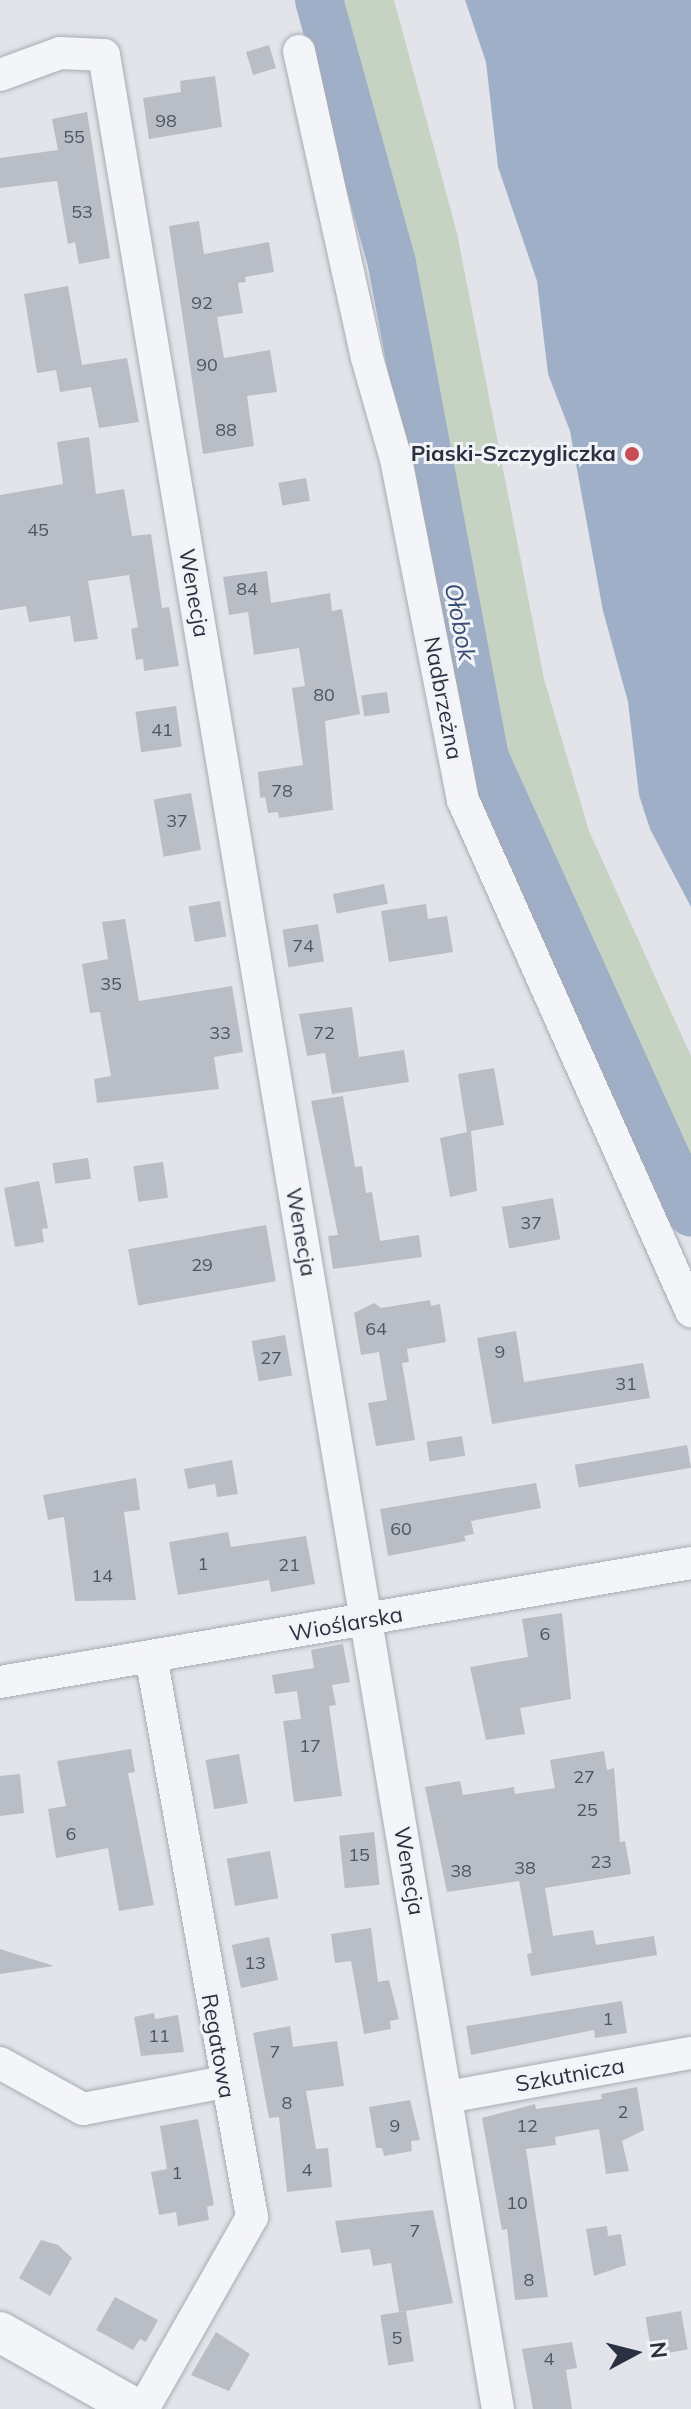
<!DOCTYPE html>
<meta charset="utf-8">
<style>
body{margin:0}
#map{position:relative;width:691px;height:2409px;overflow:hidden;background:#e2e4ea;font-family:Mulish,sans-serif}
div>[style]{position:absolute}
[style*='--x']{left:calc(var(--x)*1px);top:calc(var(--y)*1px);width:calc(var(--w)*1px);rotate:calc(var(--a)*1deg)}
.green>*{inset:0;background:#c6d3c3}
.water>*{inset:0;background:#9fafc8}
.river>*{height:48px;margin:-24px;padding:0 24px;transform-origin:24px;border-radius:24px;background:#9fafc8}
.building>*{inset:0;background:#b9bdc6;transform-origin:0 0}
.roads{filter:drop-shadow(0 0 2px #a7abb4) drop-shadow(0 0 2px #a7abb4)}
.minor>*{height:32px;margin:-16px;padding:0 16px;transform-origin:16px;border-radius:16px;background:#f4f5f8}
.tertiary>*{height:40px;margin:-20px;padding:0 20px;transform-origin:20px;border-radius:20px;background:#f4f5f8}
.dots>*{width:22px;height:22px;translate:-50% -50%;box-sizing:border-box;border:4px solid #f1f3f7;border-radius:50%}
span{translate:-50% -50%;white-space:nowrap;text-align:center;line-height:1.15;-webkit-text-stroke:6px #f1f3f7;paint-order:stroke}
.number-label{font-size:18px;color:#4e5462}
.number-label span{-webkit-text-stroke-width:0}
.poi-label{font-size:22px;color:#2b3141;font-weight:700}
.right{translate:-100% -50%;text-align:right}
.street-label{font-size:22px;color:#2b3141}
.water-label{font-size:24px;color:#374c73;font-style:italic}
.north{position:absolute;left:595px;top:2313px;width:80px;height:80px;-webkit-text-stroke:6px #f1f3f7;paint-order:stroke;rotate:83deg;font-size:22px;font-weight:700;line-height:32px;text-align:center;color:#2b3141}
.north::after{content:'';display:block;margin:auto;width:28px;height:36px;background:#2b3141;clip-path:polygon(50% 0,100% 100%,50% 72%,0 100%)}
</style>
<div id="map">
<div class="green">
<div style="clip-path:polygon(337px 0,394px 0,457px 233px,544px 679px,589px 831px,691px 1056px,691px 1173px,591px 967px,500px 755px,451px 496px,417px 267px)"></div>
</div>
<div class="water">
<div style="clip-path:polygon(465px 0,691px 0,691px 907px,650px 829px,639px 795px,628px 702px,603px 611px,570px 431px,548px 374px,537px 281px,498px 167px,486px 62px)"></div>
</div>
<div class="river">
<div style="--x:319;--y:0;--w:274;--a:74.5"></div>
<div style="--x:392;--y:264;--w:503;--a:79.34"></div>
<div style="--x:485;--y:758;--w:499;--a:65.6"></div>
</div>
<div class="building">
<div style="left:269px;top:45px;width:24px;height:24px;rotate:73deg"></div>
<div style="clip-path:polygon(215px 76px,222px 127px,149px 139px,143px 98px,181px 92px,180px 81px)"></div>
<div style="clip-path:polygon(87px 112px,110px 258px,79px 264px,75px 242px,68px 244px,57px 181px,0 188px,0 158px,58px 150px,52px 119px)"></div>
<div style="clip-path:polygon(199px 221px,204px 254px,269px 242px,274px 272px,245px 277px,246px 282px,238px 283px,243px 313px,217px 317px,224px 358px,270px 350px,277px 392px,247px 396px,254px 446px,203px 454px,169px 226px)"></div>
<div style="clip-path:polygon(68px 286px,82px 365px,127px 358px,139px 422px,99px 428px,91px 387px,60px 392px,56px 370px,37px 373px,24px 294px)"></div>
<div style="clip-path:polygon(89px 437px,96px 494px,124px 489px,132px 536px,151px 534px,162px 608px,169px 607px,179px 666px,144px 671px,143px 659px,136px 660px,131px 629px,138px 627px,129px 575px,88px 581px,98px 639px,74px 642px,70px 616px,29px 622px,26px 606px,0 610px,0 495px,63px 484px,57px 442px)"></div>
<div style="left:306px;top:478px;width:23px;height:28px;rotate:80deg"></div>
<div style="clip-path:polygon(267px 571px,271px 603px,330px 593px,332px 611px,342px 609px,360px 714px,325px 721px,333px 810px,279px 818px,278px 812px,268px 813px,265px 797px,260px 798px,258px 772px,303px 765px,292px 688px,305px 686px,299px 648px,254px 655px,248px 612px,229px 615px,223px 577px)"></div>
<div style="left:387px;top:692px;width:21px;height:26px;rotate:82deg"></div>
<div style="left:176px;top:706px;width:41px;height:41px;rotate:82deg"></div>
<div style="left:191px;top:793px;width:58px;height:38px;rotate:80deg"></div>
<div style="left:384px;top:884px;width:20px;height:52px;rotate:79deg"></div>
<div style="left:220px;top:901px;width:36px;height:32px;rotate:80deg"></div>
<div style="clip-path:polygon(426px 904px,428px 919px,447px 916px,453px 952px,389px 962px,381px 911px)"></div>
<div style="clip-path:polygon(125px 919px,139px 1001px,232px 986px,243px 1052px,214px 1057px,219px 1089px,97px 1103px,94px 1079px,111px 1076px,100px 1012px,90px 1013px,82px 964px,108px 959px,102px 922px)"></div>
<div style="left:318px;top:924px;width:38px;height:36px;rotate:81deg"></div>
<div style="clip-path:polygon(352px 1007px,359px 1057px,404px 1050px,409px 1082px,332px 1094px,325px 1053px,307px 1056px,299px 1014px)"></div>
<div style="clip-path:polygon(494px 1068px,504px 1125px,471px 1131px,477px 1191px,450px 1197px,440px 1138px,467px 1132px,458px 1074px)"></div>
<div style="clip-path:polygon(343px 1096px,355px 1167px,362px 1166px,366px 1193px,372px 1192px,380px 1241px,419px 1235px,422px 1257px,333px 1269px,328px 1236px,338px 1235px,311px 1101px)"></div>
<div style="left:88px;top:1158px;width:21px;height:36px;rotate:82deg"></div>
<div style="left:163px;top:1162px;width:36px;height:30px;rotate:82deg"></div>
<div style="clip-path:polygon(39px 1181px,48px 1228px,42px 1229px,44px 1242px,15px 1247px,4px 1188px)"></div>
<div style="left:553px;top:1198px;width:42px;height:52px;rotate:80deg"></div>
<div style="left:266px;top:1225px;width:57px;height:140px;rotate:80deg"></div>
<div style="clip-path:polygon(430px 1300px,431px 1306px,440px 1304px,446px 1342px,407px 1349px,409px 1362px,402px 1363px,415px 1440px,376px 1446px,368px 1403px,387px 1400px,379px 1352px,361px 1355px,354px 1313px,374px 1303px,381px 1308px)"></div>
<div style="clip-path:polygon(516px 1331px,524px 1382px,643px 1363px,650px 1398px,492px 1424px,477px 1338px)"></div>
<div style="left:285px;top:1335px;width:41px;height:34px;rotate:80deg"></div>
<div style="left:462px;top:1436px;width:20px;height:36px;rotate:81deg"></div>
<div style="left:687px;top:1445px;width:23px;height:114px;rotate:80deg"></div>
<div style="clip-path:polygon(232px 1460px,238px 1494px,217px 1497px,215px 1484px,188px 1489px,184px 1469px)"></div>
<div style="clip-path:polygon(136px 1478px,140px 1510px,124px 1512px,136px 1600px,75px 1601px,64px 1517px,48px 1520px,43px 1495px)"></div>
<div style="clip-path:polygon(536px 1483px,541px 1508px,471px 1521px,474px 1534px,464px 1536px,466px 1541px,388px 1556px,380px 1509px)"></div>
<div style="clip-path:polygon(228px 1532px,231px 1547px,306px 1536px,315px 1584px,271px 1592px,269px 1580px,178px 1595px,169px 1542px)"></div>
<div style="clip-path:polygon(562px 1613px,571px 1699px,520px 1708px,525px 1734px,486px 1740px,470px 1667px,528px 1657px,522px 1619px)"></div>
<div style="clip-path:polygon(343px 1644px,350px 1682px,332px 1685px,336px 1705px,329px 1706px,342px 1796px,294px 1802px,283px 1721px,301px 1719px,297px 1691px,275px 1694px,272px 1675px,314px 1668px,311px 1650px)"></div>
<div style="clip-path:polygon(131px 1749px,135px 1772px,128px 1773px,154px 1905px,119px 1911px,108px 1848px,56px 1858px,48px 1809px,66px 1806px,57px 1761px)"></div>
<div style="clip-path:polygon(604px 1751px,607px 1770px,614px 1768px,620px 1842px,625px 1841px,631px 1874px,545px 1888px,553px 1936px,593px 1930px,596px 1945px,654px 1936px,657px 1955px,531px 1976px,527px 1954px,532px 1953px,519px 1881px,447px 1892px,425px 1787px,460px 1781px,463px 1795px,514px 1787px,515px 1794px,555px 1788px,550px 1760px)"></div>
<div style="left:239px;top:1754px;width:50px;height:34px;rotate:80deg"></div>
<div style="clip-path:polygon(20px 1774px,24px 1813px,0 1816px,0 1776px)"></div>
<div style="left:374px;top:1832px;width:53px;height:35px;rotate:84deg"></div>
<div style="left:270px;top:1851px;width:48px;height:44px;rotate:80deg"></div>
<div style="clip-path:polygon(371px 1928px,378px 1982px,389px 1980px,399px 2019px,390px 2021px,391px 2029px,364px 2034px,351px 1961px,335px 1963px,331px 1934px)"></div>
<div style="left:269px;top:1937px;width:44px;height:38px;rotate:78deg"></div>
<div style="clip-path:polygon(0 1949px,54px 1966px,0 1974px)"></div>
<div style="clip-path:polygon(622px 2001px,627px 2033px,595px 2038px,594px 2030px,471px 2055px,466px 2026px)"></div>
<div style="clip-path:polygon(154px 2013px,155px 2019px,178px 2015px,184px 2052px,141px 2056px,134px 2017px)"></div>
<div style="clip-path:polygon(290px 2026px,293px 2047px,337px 2041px,344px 2086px,306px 2091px,316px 2149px,328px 2148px,332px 2187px,287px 2192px,279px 2117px,269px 2118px,253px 2033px)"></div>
<div style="clip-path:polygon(637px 2087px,644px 2130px,622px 2141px,629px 2171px,606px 2174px,599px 2129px,555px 2137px,556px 2145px,526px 2149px,548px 2297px,515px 2300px,507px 2229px,502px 2230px,482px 2118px,535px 2104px,536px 2109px,602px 2099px,601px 2094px)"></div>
<div style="clip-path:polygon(410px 2100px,420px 2140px,411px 2141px,412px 2151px,384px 2156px,382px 2148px,376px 2148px,369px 2107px)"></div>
<div style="clip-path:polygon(198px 2119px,214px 2205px,207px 2207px,209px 2220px,178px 2226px,176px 2212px,159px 2215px,151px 2172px,167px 2169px,160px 2126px)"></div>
<div style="clip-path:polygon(433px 2210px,453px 2303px,399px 2312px,391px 2263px,373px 2266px,370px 2249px,341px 2253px,335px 2221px)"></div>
<div style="clip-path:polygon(607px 2226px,608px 2236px,621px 2234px,626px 2265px,594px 2276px,586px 2229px)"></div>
<div style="clip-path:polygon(41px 2240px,58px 2245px,72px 2258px,50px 2296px,19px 2278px)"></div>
<div style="clip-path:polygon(115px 2297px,158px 2320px,146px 2342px,140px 2339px,133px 2350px,96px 2330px)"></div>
<div style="left:406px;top:2311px;width:51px;height:26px;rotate:81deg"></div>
<div style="left:681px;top:2311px;width:39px;height:36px;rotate:80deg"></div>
<div style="clip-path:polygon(216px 2332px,250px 2354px,229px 2391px,191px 2375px)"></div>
<div style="clip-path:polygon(572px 2342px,577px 2368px,566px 2370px,572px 2409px,533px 2409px,522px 2349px)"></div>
</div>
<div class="roads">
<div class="minor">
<div style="--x:299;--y:51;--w:314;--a:77.5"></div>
<div style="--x:367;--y:358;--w:105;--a:74"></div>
<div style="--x:396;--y:459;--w:348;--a:78.9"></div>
<div style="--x:463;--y:800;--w:560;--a:65.95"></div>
<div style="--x:0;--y:75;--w:64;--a:-20.1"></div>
<div style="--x:60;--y:53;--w:44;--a:2.6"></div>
<div style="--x:104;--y:55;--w:2387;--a:80.5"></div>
<div style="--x:0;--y:1682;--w:701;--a:-9.77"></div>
<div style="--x:0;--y:2063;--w:95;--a:29"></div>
<div style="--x:83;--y:2109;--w:144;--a:-10.8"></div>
<div style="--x:448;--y:2097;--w:247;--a:-10.3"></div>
<div style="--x:143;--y:2409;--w:221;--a:-60.4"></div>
<div style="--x:252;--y:2217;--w:570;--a:-100.21"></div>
</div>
<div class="tertiary">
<div style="--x:0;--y:2332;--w:156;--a:29.5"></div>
</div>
</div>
<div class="dots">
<div style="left:632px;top:454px;background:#c84e55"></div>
</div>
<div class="number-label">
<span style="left:166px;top:121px">98</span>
<span style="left:74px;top:137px">55</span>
<span style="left:82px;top:212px">53</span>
<span style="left:202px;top:303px">92</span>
<span style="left:207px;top:365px">90</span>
<span style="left:226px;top:430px">88</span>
<span style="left:38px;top:530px">45</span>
<span style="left:247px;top:589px">84</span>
<span style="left:324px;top:695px">80</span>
<span style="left:162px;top:730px">41</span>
<span style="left:282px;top:791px">78</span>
<span style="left:177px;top:821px">37</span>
<span style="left:303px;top:946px">74</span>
<span style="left:111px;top:984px">35</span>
<span style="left:220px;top:1033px">33</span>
<span style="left:324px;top:1033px">72</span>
<span style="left:531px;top:1223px">37</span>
<span style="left:202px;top:1265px">29</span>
<span style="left:376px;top:1329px">64</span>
<span style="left:500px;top:1352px">9</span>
<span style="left:271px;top:1358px">27</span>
<span style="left:626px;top:1384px">31</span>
<span style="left:401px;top:1529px">60</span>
<span style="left:203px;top:1564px">1</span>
<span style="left:289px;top:1565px">21</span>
<span style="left:102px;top:1576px">14</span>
<span style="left:545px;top:1634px">6</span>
<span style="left:310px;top:1746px">17</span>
<span style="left:584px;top:1777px">27</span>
<span style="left:587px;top:1810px">25</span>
<span style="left:71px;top:1834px">6</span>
<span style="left:359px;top:1855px">15</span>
<span style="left:601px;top:1862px">23</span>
<span style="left:525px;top:1868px">38</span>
<span style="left:461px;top:1871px">38</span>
<span style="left:255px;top:1963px">13</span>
<span style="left:608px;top:2019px">1</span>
<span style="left:159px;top:2036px">11</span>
<span style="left:275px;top:2052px">7</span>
<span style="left:287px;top:2103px">8</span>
<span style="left:623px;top:2112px">2</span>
<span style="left:395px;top:2126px">9</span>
<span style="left:527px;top:2126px">12</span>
<span style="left:307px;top:2170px">4</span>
<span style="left:177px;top:2173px">1</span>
<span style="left:517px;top:2203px">10</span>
<span style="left:415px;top:2231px">7</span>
<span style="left:529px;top:2280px">8</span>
<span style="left:397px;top:2338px">5</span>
<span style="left:549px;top:2359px">4</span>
</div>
<div class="poi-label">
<span class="right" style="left:616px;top:454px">Piaski-Szczygliczka</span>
</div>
<div class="street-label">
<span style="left:194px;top:593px;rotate:80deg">Wenecja</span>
<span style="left:443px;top:698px;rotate:79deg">Nadbrzeżna</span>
<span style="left:301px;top:1232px;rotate:80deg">Wenecja</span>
<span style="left:346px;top:1624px;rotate:-10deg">Wioślarska</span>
<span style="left:409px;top:1871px;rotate:80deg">Wenecja</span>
<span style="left:218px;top:2046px;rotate:80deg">Regatowa</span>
<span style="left:570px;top:2075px;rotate:-10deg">Szkutnicza</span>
</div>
<div class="water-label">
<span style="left:460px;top:622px;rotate:79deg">Ołobok</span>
</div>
<div class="north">N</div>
</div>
